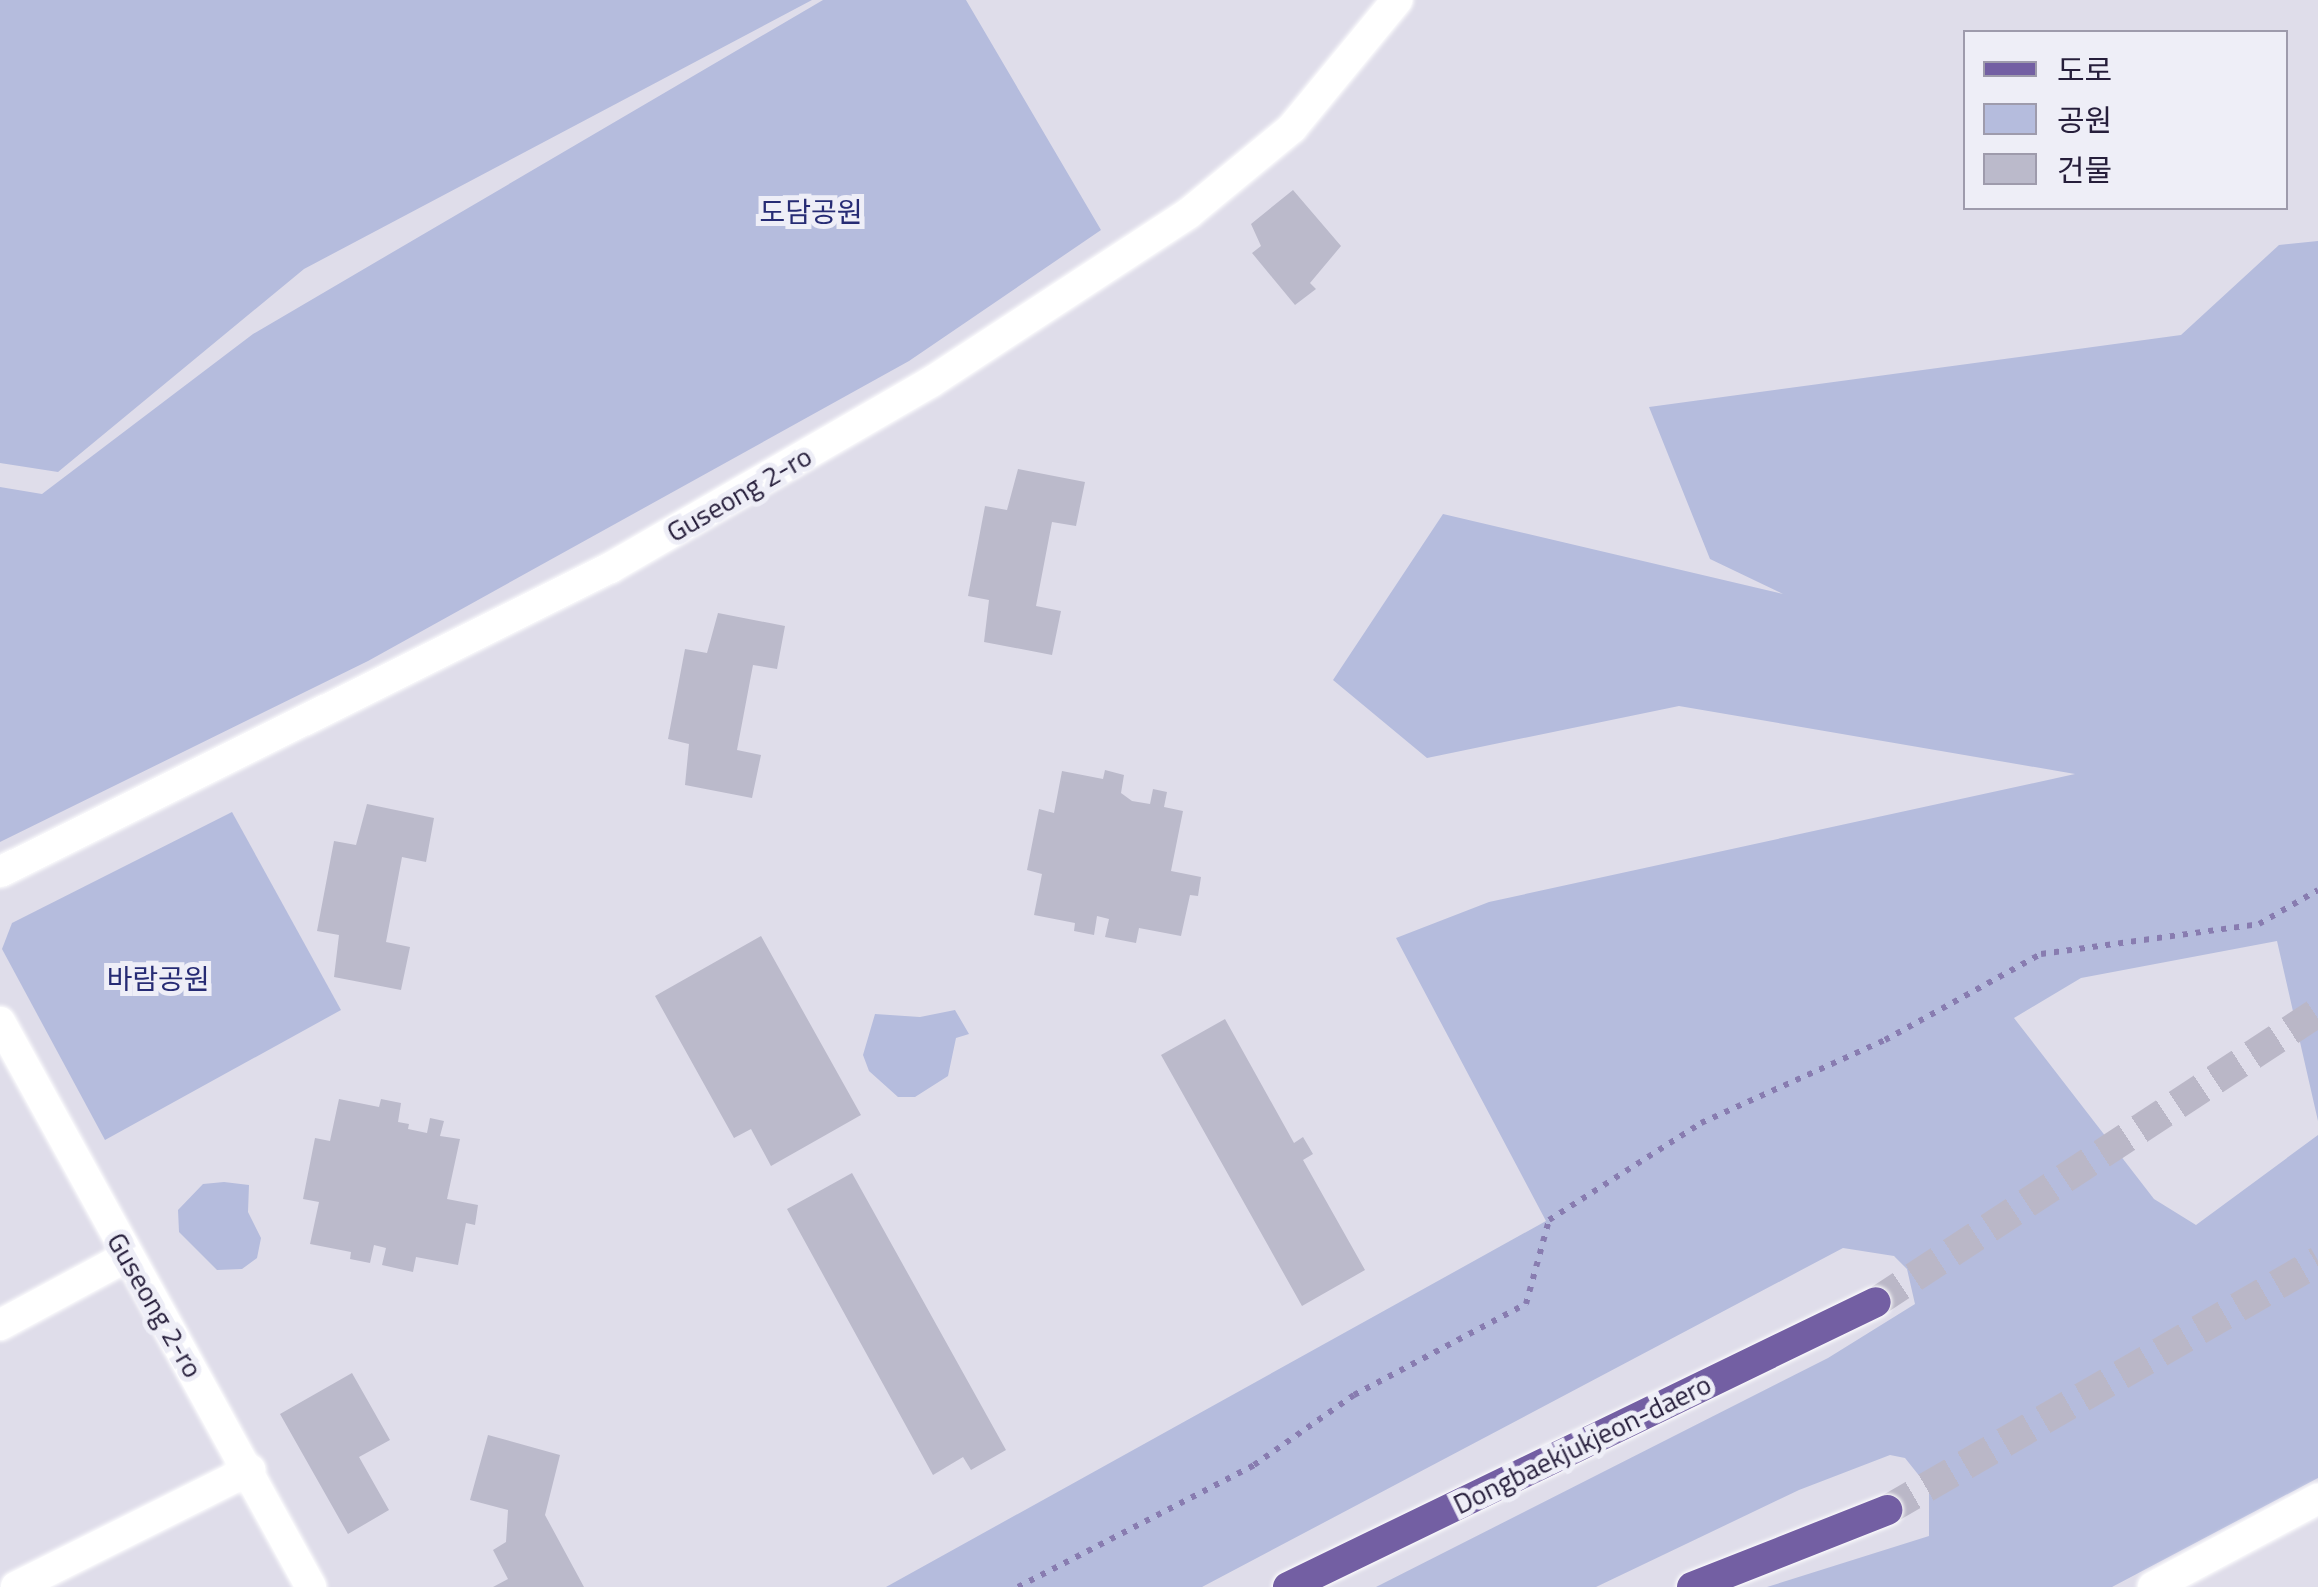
<!DOCTYPE html>
<meta charset="utf-8">
<style>
body{margin:0}
#map{position:relative;width:2318px;height:1587px;overflow:hidden;background:#dfddea;font-family:"Titillium Web","Noto Sans KR",sans-serif}
div>[style]{position:absolute}
[style*='--x']{left:calc(var(--x)*1px);top:calc(var(--y)*1px);width:calc(var(--w)*1px);rotate:calc(var(--a)*1deg)}
.green>*{inset:0;background:#b5bcdd}
.building>*{inset:0;background:#bbbacb}
.major-tunnel>*{height:30px;margin-top:-15px;transform-origin:0;background:repeating-linear-gradient(90deg,#bab7c7 0 30px,transparent 0 45px)}
.path>*{height:6px;margin-top:-3px;transform-origin:0;background:repeating-linear-gradient(90deg,#887cb0 0 5px,transparent 0 13px)}
.roads{filter:drop-shadow(0 0 2px #fff) drop-shadow(0 0 2px #fff)}
.minor>*{height:30px;margin:-15px;padding:0 15px;transform-origin:15px;border-radius:15px;background:#fff}
.major>*{height:30px;margin:-15px;padding:0 15px;transform-origin:15px;border-radius:15px;background:#735fa3}
span{translate:-50% -50%;white-space:nowrap;text-align:center;line-height:1.15;-webkit-text-stroke:10px #eeeef7;paint-order:stroke}
.park-label{font-size:28px;color:#262b74}
.street-label{font-size:28px;color:#261e3b}
.legend{position:absolute;left:1963px;top:30px;width:325px;height:180px;box-sizing:border-box;background:#eeeef7;border:2px solid #9e9bac;margin:0;padding:12px 18px;list-style:none;font-size:30px;color:#261e3b}
.legend li{display:flex;align-items:center;gap:20px;height:50px}
.legend b{width:50px;border:2px solid #9e9bac}
</style>
<div id="map">
<div class="green">
<div style="clip-path:polygon(0 0,812px 0,304px 269px,58px 472px,0 463px)"></div>
<div style="clip-path:polygon(823px 0,966px 0,1101px 230px,909px 361px,368px 661px,0 842px,0 487px,42px 494px,253px 334px)"></div>
<div style="clip-path:polygon(2318px 241px,2318px 1121px,2277px 941px,2081px 978px,2014px 1018px,2154px 1199px,2196px 1225px,2318px 1135px,2318px 1478px,2112px 1587px,1767px 1587px,1929px 1536px,1929px 1488px,1905px 1458px,1890px 1455px,1799px 1490px,1596px 1587px,1376px 1587px,1828px 1358px,1915px 1304px,1907px 1269px,1894px 1256px,1843px 1248px,1202px 1587px,886px 1587px,1546px 1221px,1396px 938px,1489px 902px,2075px 774px,1679px 706px,1427px 758px,1333px 680px,1443px 514px,1783px 594px,1710px 559px,1649px 407px,2181px 335px,2279px 245px)"></div>
<div style="clip-path:polygon(232px 812px,341px 1010px,105px 1140px,2px 949px,12px 923px)"></div>
<div style="clip-path:polygon(955px 1010px,969px 1034px,956px 1038px,948px 1076px,915px 1097px,898px 1097px,869px 1071px,863px 1055px,875px 1014px,920px 1017px)"></div>
<div style="clip-path:polygon(224px 1182px,249px 1185px,248px 1212px,261px 1238px,257px 1258px,242px 1269px,217px 1270px,179px 1232px,178px 1210px,203px 1184px)"></div>
</div>
<div class="building">
<div style="clip-path:polygon(1293px 190px,1341px 246px,1310px 283px,1316px 289px,1295px 305px,1252px 253px,1261px 246px,1251px 224px)"></div>
<div style="clip-path:polygon(1018px 469px,1085px 482px,1076px 526px,1052px 522px,1036px 606px,1061px 611px,1052px 655px,984px 642px,989px 600px,968px 596px,985px 506px,1007px 510px)"></div>
<div style="clip-path:polygon(718px 613px,785px 626px,777px 669px,753px 665px,737px 750px,761px 755px,752px 798px,685px 785px,689px 744px,668px 739px,685px 649px,707px 653px)"></div>
<div style="clip-path:polygon(1105px 770px,1124px 775px,1121px 793px,1132px 801px,1150px 804px,1153px 789px,1167px 792px,1164px 807px,1183px 811px,1171px 871px,1201px 877px,1198px 896px,1190px 895px,1181px 936px,1139px 928px,1136px 943px,1105px 937px,1109px 919px,1097px 916px,1094px 935px,1074px 931px,1075px 923px,1034px 915px,1042px 874px,1027px 870px,1039px 809px,1054px 813px,1062px 771px,1103px 779px)"></div>
<div style="clip-path:polygon(367px 804px,434px 818px,426px 862px,402px 857px,386px 942px,410px 947px,401px 990px,334px 977px,339px 935px,317px 931px,334px 841px,356px 845px)"></div>
<div style="clip-path:polygon(761px 936px,861px 1115px,771px 1166px,751px 1129px,734px 1138px,655px 996px)"></div>
<div style="clip-path:polygon(1225px 1019px,1294px 1143px,1303px 1137px,1313px 1154px,1303px 1160px,1365px 1270px,1302px 1306px,1161px 1055px)"></div>
<div style="clip-path:polygon(339px 1099px,379px 1107px,381px 1099px,401px 1103px,398px 1122px,409px 1124px,408px 1129px,427px 1133px,430px 1118px,444px 1121px,440px 1136px,460px 1139px,447px 1199px,478px 1205px,475px 1225px,466px 1223px,458px 1265px,416px 1257px,413px 1272px,382px 1265px,386px 1248px,374px 1245px,370px 1263px,350px 1259px,351px 1252px,310px 1244px,319px 1202px,303px 1199px,315px 1138px,330px 1141px)"></div>
<div style="clip-path:polygon(852px 1173px,1006px 1450px,971px 1470px,963px 1457px,933px 1475px,787px 1209px)"></div>
<div style="clip-path:polygon(352px 1373px,390px 1440px,359px 1457px,389px 1510px,348px 1534px,280px 1414px)"></div>
<div style="clip-path:polygon(488px 1435px,560px 1455px,545px 1515px,584px 1587px,493px 1587px,508px 1579px,493px 1550px,506px 1542px,508px 1510px,470px 1500px)"></div>
</div>
<div class="major-tunnel">
<div style="--x:1876;--y:1302;--w:529;--a:-33.27"></div>
<div style="--x:1887;--y:1510;--w:498;--a:-30"></div>
</div>
<div class="path">
<div style="--x:1018;--y:1587;--w:266;--a:-27.3"></div>
<div style="--x:1254;--y:1465;--w:122;--a:-35"></div>
<div style="--x:1354;--y:1395;--w:195;--a:-27.9"></div>
<div style="--x:1526;--y:1304;--w:87;--a:-74.7"></div>
<div style="--x:1549;--y:1220;--w:180;--a:-32.5"></div>
<div style="--x:1701;--y:1123;--w:202;--a:-24.3"></div>
<div style="--x:1885;--y:1040;--w:178;--a:-28.9"></div>
<div style="--x:2041;--y:954;--w:220;--a:-7.8"></div>
<div style="--x:2259;--y:924;--w:68;--a:-30"></div>
</div>
<div class="roads">
<div class="minor">
<div style="--x:0;--y:872;--w:682;--a:-26.49"></div>
<div style="--x:610;--y:568;--w:371;--a:-30.1"></div>
<div style="--x:931;--y:382;--w:308;--a:-33.2"></div>
<div style="--x:1189;--y:213;--w:134;--a:-39.5"></div>
<div style="--x:1292;--y:128;--w:166;--a:-50.6"></div>
<div style="--x:0;--y:1022;--w:645;--a:61.17"></div>
<div style="--x:0;--y:1325;--w:143;--a:-28.4"></div>
<div style="--x:16;--y:1587;--w:262;--a:-26.6"></div>
<div style="--x:2153;--y:1587;--w:187;--a:-28.1"></div>
</div>
<div class="major">
<div style="--x:1288;--y:1587;--w:653;--a:-25.86"></div>
<div style="--x:1692;--y:1587;--w:210;--a:-21.5"></div>
</div>
</div>
<div class="park-label">
<span style="left:811px;top:212px">도담공원</span>
<span style="left:158px;top:979px">바람공원</span>
</div>
<div class="street-label">
<span style="left:739px;top:494px;rotate:-30deg">Guseong 2-ro</span>
<span style="left:155px;top:1305px;rotate:60deg">Guseong 2-ro</span>
<span style="left:1582px;top:1444px;rotate:-26deg">Dongbaekjukjeon-daero</span>
</div>
<ul class="legend">
<li><b style="height:12px;background:#735fa3"></b>도로</li>
<li><b style="height:28px;background:#b5bcdd"></b>공원</li>
<li><b style="height:28px;background:#bbbacb"></b>건물</li>
</ul>
</div>
